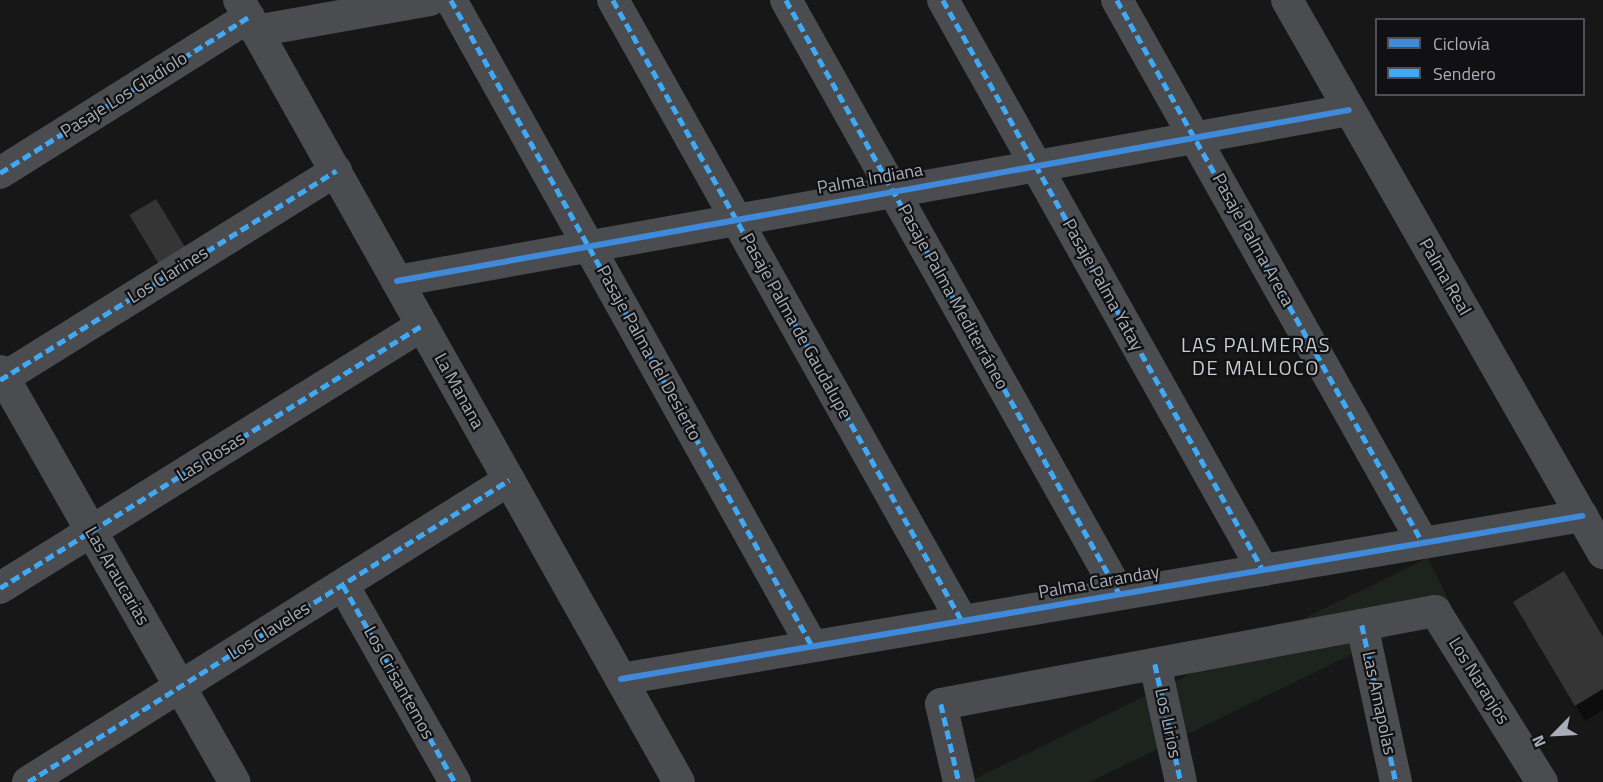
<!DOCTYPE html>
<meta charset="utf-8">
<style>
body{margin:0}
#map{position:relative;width:1603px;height:782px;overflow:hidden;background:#171717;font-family:"Titillium Web",sans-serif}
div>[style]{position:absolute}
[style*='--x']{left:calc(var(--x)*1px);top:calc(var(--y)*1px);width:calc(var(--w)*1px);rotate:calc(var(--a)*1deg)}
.green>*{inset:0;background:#1d241e;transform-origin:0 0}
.shadow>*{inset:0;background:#0007}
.building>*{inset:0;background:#353536;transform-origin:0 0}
.street>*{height:32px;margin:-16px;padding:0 16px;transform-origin:16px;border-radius:16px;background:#4b4c50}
.quiet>*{height:4.5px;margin-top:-2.25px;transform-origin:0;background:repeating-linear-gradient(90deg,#3fa9f5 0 9px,transparent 0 13.5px)}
.cycleway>*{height:6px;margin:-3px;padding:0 3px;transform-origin:3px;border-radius:3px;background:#408adc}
span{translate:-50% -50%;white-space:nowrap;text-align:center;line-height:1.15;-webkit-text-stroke:4.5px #111113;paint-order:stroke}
.street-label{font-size:18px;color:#a8adb8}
.neighbourhood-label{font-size:20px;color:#c9ccd4;letter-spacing:1.5px}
.legend{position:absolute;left:1375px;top:18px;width:210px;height:78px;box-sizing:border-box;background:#111113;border:2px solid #4d4f55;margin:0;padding:8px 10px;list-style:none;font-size:18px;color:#a8adb8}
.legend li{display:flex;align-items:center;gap:12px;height:30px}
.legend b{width:30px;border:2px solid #4d4f55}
.north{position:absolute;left:1525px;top:704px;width:60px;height:60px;-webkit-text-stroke:4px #111113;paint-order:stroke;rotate:246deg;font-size:16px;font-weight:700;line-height:24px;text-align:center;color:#a8adb8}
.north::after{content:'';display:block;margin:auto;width:21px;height:27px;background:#a8adb8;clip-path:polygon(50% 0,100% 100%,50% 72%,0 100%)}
</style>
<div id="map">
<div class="green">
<div style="left:1428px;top:558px;width:53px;height:755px;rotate:64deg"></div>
</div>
<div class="shadow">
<div style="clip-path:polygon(1515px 602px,1603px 640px,1603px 710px,1585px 721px)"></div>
</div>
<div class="building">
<div style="left:156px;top:199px;width:64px;height:31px;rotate:59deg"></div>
<div style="clip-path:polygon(1564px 571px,1603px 637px,1603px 689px,1575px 706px,1513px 602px)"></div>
</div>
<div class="street">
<div style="--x:239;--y:0;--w:897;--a:60.64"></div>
<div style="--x:451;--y:0;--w:738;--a:60.79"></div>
<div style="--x:613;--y:0;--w:712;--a:60.66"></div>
<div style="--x:786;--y:0;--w:680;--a:60.68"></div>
<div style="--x:943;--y:0;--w:654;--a:60.69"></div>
<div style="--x:1117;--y:0;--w:623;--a:60.6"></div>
<div style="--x:1287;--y:0;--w:637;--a:60.26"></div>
<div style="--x:256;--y:31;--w:177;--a:-10.1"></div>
<div style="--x:0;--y:173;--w:294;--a:-32.1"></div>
<div style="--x:397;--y:281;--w:967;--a:-10.18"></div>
<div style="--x:0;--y:371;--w:473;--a:60.3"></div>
<div style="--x:0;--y:380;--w:396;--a:-31.9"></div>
<div style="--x:343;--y:585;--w:227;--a:60.4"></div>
<div style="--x:0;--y:588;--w:497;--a:-31.9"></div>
<div style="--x:1362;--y:625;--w:161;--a:77.8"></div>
<div style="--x:1155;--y:664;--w:121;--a:77.6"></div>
<div style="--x:621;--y:679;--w:975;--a:-9.63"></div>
<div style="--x:28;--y:782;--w:568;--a:-32.12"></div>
<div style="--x:959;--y:782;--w:80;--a:-103"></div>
<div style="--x:941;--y:704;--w:503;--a:-10.66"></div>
<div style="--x:1435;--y:611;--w:202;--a:58"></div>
</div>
<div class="quiet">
<div style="--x:451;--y:0;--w:738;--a:60.79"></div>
<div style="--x:613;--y:0;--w:712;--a:60.66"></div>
<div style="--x:786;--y:0;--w:680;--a:60.68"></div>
<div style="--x:943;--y:0;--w:654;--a:60.69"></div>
<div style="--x:1117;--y:0;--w:623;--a:60.6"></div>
<div style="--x:0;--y:173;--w:294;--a:-32.1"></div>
<div style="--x:0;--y:380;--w:396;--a:-31.9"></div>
<div style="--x:343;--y:585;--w:227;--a:60.4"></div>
<div style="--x:0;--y:588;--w:497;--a:-31.9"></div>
<div style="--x:1362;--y:625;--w:161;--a:77.8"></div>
<div style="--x:1155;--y:664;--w:121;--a:77.6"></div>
<div style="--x:941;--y:704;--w:80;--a:77"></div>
<div style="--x:28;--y:782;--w:568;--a:-32.12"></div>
</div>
<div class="cycleway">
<div style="--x:397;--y:281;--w:967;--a:-10.18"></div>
<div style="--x:621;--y:679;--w:975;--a:-9.63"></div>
</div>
<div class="street-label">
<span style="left:124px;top:95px;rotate:-32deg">Pasaje Los Gladiolo</span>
<span style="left:870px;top:179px;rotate:-10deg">Palma Indiana</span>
<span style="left:1253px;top:240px;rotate:61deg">Pasaje Palma Areca</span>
<span style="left:168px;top:275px;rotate:-32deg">Los Clarines</span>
<span style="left:1445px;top:277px;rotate:60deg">Palma Real</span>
<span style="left:1103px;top:285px;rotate:61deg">Pasaje Palma Yatay</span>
<span style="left:953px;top:297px;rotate:61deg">Pasaje Palma Mediterráneo</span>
<span style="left:796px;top:326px;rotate:61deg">Pasaje Palma de Gaudalupe</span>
<span style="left:649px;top:353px;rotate:61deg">Pasaje Palma del Desierto</span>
<span style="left:459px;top:391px;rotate:61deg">La Manana</span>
<span style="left:211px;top:457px;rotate:-32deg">Las Rosas</span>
<span style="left:117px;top:576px;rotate:60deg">Las Araucarias</span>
<span style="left:1099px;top:582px;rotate:-10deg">Palma Caranday</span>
<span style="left:269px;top:631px;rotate:-32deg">Los Claveles</span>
<span style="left:1479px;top:681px;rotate:58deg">Los Naranjos</span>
<span style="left:399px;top:683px;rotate:61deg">Los Crisantemos</span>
<span style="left:1379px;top:703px;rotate:78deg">Las Amapolas</span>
<span style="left:1168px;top:723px;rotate:78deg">Los Lirios</span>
</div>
<div class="neighbourhood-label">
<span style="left:1256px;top:356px">LAS PALMERAS<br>DE MALLOCO</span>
</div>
<ul class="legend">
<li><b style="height:8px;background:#408adc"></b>Ciclovía</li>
<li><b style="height:8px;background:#3fa9f5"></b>Sendero</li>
</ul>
<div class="north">N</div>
</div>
